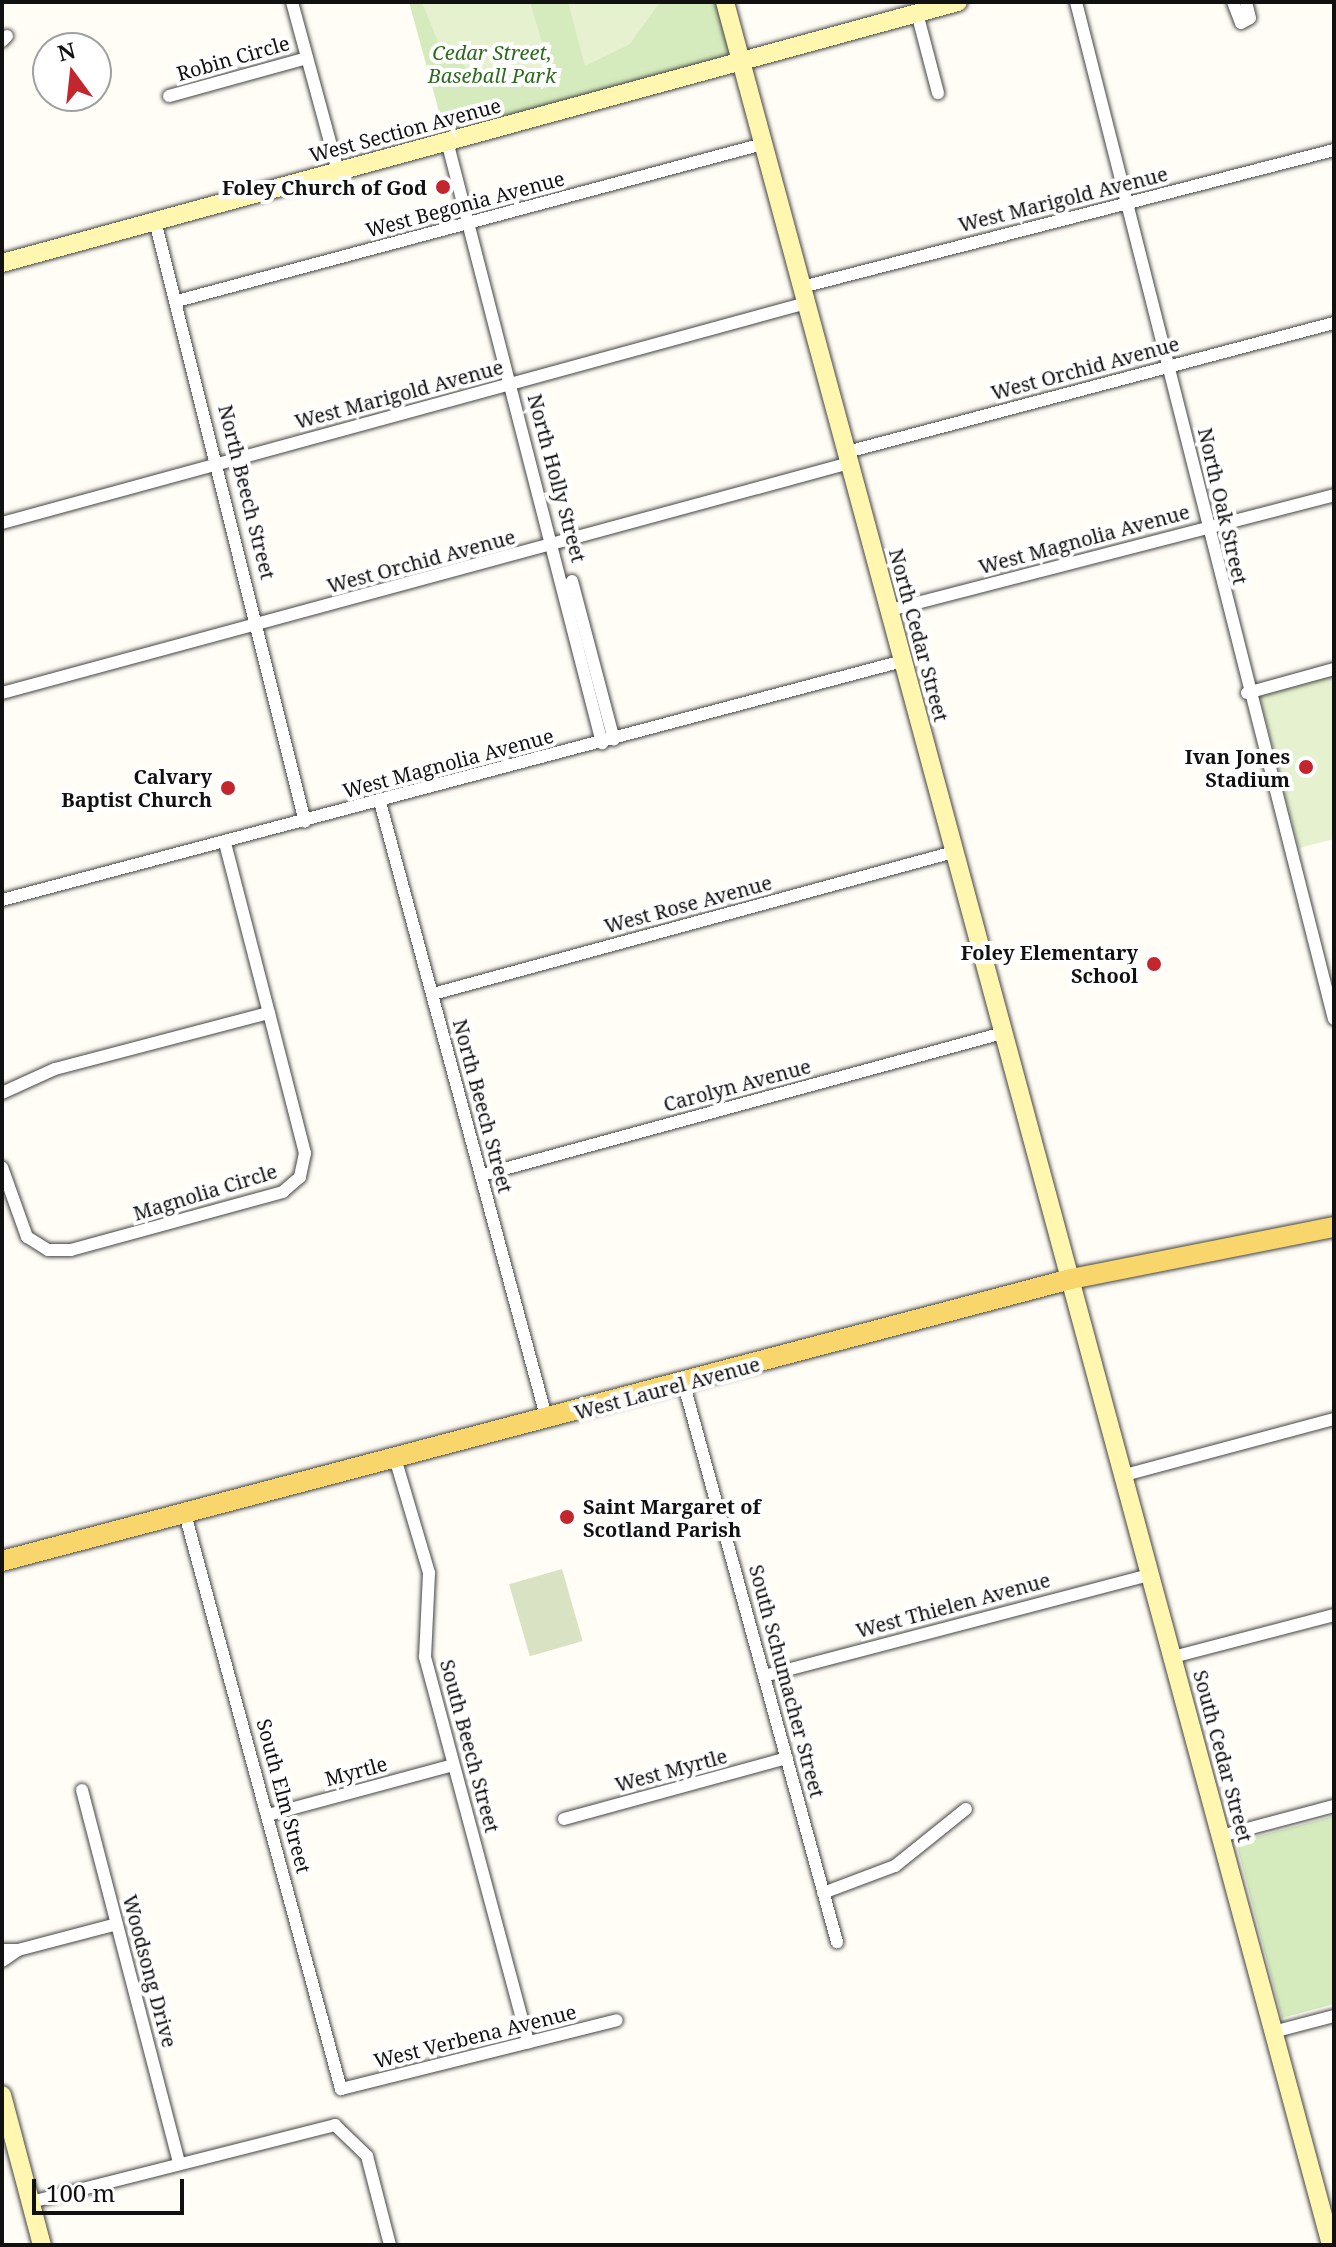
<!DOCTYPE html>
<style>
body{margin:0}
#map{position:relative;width:1336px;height:2247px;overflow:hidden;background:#fffdf5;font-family:"Noto Serif",serif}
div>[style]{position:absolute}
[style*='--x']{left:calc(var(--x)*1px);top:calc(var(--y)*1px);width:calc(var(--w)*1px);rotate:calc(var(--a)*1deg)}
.green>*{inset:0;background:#d5ebbd}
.cemetery>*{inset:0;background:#d9e3c4;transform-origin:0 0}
.pitch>*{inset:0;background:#e6f2cf}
.roads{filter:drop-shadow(0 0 2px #444) drop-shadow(0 0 2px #444)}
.street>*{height:12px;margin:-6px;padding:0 6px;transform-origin:6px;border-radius:6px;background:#fff}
.secondary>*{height:18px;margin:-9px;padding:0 9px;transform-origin:9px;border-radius:9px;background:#fff6b0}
.primary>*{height:20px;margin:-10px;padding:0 10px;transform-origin:10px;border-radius:10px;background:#f9d66b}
.dots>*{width:22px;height:22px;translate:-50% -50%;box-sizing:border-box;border:4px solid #fff;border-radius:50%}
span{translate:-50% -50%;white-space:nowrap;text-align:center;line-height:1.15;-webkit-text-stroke:8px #fff;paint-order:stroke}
.park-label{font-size:20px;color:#2f6b1f;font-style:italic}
.street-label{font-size:20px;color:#111}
.poi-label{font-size:20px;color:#111;font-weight:700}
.right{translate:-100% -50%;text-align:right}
.left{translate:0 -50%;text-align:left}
.frame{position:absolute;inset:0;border:4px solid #111;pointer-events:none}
.north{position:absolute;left:32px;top:32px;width:80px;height:80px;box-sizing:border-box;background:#fff;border:2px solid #a0a0a0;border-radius:50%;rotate:345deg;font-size:22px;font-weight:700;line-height:32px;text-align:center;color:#111}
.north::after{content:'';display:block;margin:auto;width:28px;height:36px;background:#c4262e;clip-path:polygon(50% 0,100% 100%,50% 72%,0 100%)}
.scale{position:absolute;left:32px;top:2179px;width:152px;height:36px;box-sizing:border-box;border:4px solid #111;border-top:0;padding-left:10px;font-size:24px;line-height:28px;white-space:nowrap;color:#111;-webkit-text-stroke:6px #fff;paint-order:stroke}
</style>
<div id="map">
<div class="green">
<div style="clip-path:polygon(409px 2px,717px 2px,731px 56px,447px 141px)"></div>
<div style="clip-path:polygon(1334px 1816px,1334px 2004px,1282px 2018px,1236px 1842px)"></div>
</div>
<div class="cemetery">
<div style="left:562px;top:1569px;width:75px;height:55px;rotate:74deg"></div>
</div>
<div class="pitch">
<div style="clip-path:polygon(422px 2px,530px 2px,551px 73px,505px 81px,472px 72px,439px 44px)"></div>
<div style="clip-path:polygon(568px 2px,660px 2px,630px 44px,585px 66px)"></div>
<div style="clip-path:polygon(1334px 674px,1334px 839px,1299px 848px,1259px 694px)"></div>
</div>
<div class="roads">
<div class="street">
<div style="--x:292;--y:2;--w:175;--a:74.8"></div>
<div style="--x:1076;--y:2;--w:1049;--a:75.77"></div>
<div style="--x:1233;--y:2;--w:22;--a:69"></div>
<div style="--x:1241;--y:23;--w:10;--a:-29"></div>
<div style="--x:1250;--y:18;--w:16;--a:-104"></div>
<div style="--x:917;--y:13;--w:83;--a:75.3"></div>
<div style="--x:2;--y:41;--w:7;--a:-45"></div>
<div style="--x:169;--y:96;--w:143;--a:-15.4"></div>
<div style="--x:447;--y:141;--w:622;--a:75.56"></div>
<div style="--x:155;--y:221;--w:619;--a:75.99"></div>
<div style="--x:802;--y:287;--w:549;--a:-14.44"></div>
<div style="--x:177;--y:301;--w:607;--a:-15"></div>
<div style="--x:847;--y:452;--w:504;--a:-14.84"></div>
<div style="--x:2;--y:523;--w:834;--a:-15.3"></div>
<div style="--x:572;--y:581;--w:164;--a:75.2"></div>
<div style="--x:890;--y:610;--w:459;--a:-14.5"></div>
<div style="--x:2;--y:693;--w:879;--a:-15.18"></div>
<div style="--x:1247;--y:693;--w:90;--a:-15.4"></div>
<div style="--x:380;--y:802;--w:640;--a:74.88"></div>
<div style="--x:225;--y:843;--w:176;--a:75.5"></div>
<div style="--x:2;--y:900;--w:932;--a:-14.86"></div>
<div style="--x:433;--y:994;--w:540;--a:-15.25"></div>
<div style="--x:2;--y:1093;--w:58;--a:-24.4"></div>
<div style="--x:55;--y:1069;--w:221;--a:-14.7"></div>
<div style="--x:269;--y:1013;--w:145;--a:75.6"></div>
<div style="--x:305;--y:1153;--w:25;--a:102"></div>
<div style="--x:300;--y:1177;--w:23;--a:139"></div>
<div style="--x:283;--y:1192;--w:220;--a:164.7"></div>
<div style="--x:71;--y:1250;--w:23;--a:180"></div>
<div style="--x:48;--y:1250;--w:25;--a:-148"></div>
<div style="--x:27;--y:1237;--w:74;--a:-109.7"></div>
<div style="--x:482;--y:1175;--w:540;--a:-15.25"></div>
<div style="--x:684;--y:1385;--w:578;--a:74.64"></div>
<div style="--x:395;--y:1458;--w:120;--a:73.5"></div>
<div style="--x:429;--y:1573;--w:84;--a:92.7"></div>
<div style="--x:425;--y:1657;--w:399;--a:75"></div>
<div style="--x:1125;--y:1475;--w:216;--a:-15"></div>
<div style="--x:185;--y:1514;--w:596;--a:74.82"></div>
<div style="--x:341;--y:2089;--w:284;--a:-14"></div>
<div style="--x:1173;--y:1657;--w:166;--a:-14.6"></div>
<div style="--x:764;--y:1676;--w:401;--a:-14.7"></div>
<div style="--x:82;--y:1790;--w:384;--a:75.4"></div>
<div style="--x:268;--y:1815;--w:192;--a:-15.1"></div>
<div style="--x:564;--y:1819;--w:231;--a:-15.3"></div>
<div style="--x:1221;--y:1836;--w:117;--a:-14.9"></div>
<div style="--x:823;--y:1893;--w:77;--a:-20.6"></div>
<div style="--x:895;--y:1866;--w:91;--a:-38.8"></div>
<div style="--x:2;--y:1950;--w:16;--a:0"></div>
<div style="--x:18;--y:1950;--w:19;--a:145"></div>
<div style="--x:18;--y:1950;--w:102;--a:-14.7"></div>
<div style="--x:1273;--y:2032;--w:63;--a:-14.7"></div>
<div style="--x:31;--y:2202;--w:314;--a:-14.2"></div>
<div style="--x:335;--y:2125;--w:45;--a:44.1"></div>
<div style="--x:367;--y:2156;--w:92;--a:75.5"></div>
</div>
<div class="secondary">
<div style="--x:725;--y:2;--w:2323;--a:74.88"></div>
<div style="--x:2;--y:263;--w:991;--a:-15.27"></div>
<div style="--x:2;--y:2095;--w:155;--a:75.1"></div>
</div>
<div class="primary">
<div style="--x:2;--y:1561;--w:1106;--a:-14.78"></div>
<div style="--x:1071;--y:1279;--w:268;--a:-11.2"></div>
</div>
</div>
<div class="dots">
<div style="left:443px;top:187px;background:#c4262e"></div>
<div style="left:1306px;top:767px;background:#c4262e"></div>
<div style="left:228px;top:788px;background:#c4262e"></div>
<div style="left:1154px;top:964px;background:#c4262e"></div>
<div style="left:567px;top:1517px;background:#c4262e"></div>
</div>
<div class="park-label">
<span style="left:492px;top:64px">Cedar Street,<br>Baseball Park</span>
</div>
<div class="street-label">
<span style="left:233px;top:58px;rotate:-16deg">Robin Circle</span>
<span style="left:405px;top:130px;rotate:-15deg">West Section Avenue</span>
<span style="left:1063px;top:199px;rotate:-14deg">West Marigold Avenue</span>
<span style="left:465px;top:204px;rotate:-15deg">West Begonia Avenue</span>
<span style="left:1085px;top:368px;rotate:-15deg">West Orchid Avenue</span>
<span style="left:399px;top:394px;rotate:-15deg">West Marigold Avenue</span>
<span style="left:557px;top:478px;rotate:75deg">North Holly Street</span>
<span style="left:247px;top:492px;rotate:76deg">North Beech Street</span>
<span style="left:1223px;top:506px;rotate:77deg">North Oak Street</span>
<span style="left:1084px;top:539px;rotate:-15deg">West Magnolia Avenue</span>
<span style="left:421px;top:561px;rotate:-15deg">West Orchid Avenue</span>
<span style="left:919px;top:635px;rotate:75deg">North Cedar Street</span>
<span style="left:448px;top:763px;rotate:-15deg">West Magnolia Avenue</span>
<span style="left:688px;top:904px;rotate:-15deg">West Rose Avenue</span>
<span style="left:737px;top:1085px;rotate:-15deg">Carolyn Avenue</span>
<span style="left:483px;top:1106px;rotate:75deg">North Beech Street</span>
<span style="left:205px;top:1192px;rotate:-17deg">Magnolia Circle</span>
<span style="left:667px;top:1388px;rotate:-15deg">West Laurel Avenue</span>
<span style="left:953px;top:1605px;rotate:-15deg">West Thielen Avenue</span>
<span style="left:787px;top:1681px;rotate:75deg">South Schumacher Street</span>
<span style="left:470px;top:1746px;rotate:75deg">South Beech Street</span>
<span style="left:1223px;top:1756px;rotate:75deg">South Cedar Street</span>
<span style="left:671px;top:1770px;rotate:-15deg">West Myrtle</span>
<span style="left:356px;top:1771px;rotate:-15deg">Myrtle</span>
<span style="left:284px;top:1796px;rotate:75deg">South Elm Street</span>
<span style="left:150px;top:1971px;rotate:75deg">Woodsong Drive</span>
<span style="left:475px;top:2036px;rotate:-14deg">West Verbena Avenue</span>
</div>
<div class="poi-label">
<span class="right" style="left:427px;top:187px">Foley Church of God</span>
<span class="right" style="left:1290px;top:768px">Ivan Jones<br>Stadium</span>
<span class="right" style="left:212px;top:788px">Calvary<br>Baptist Church</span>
<span class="right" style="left:1138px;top:964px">Foley Elementary<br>School</span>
<span class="left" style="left:583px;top:1518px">Saint Margaret of<br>Scotland Parish</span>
</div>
<div class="frame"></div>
<div class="north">N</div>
<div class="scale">100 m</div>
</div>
